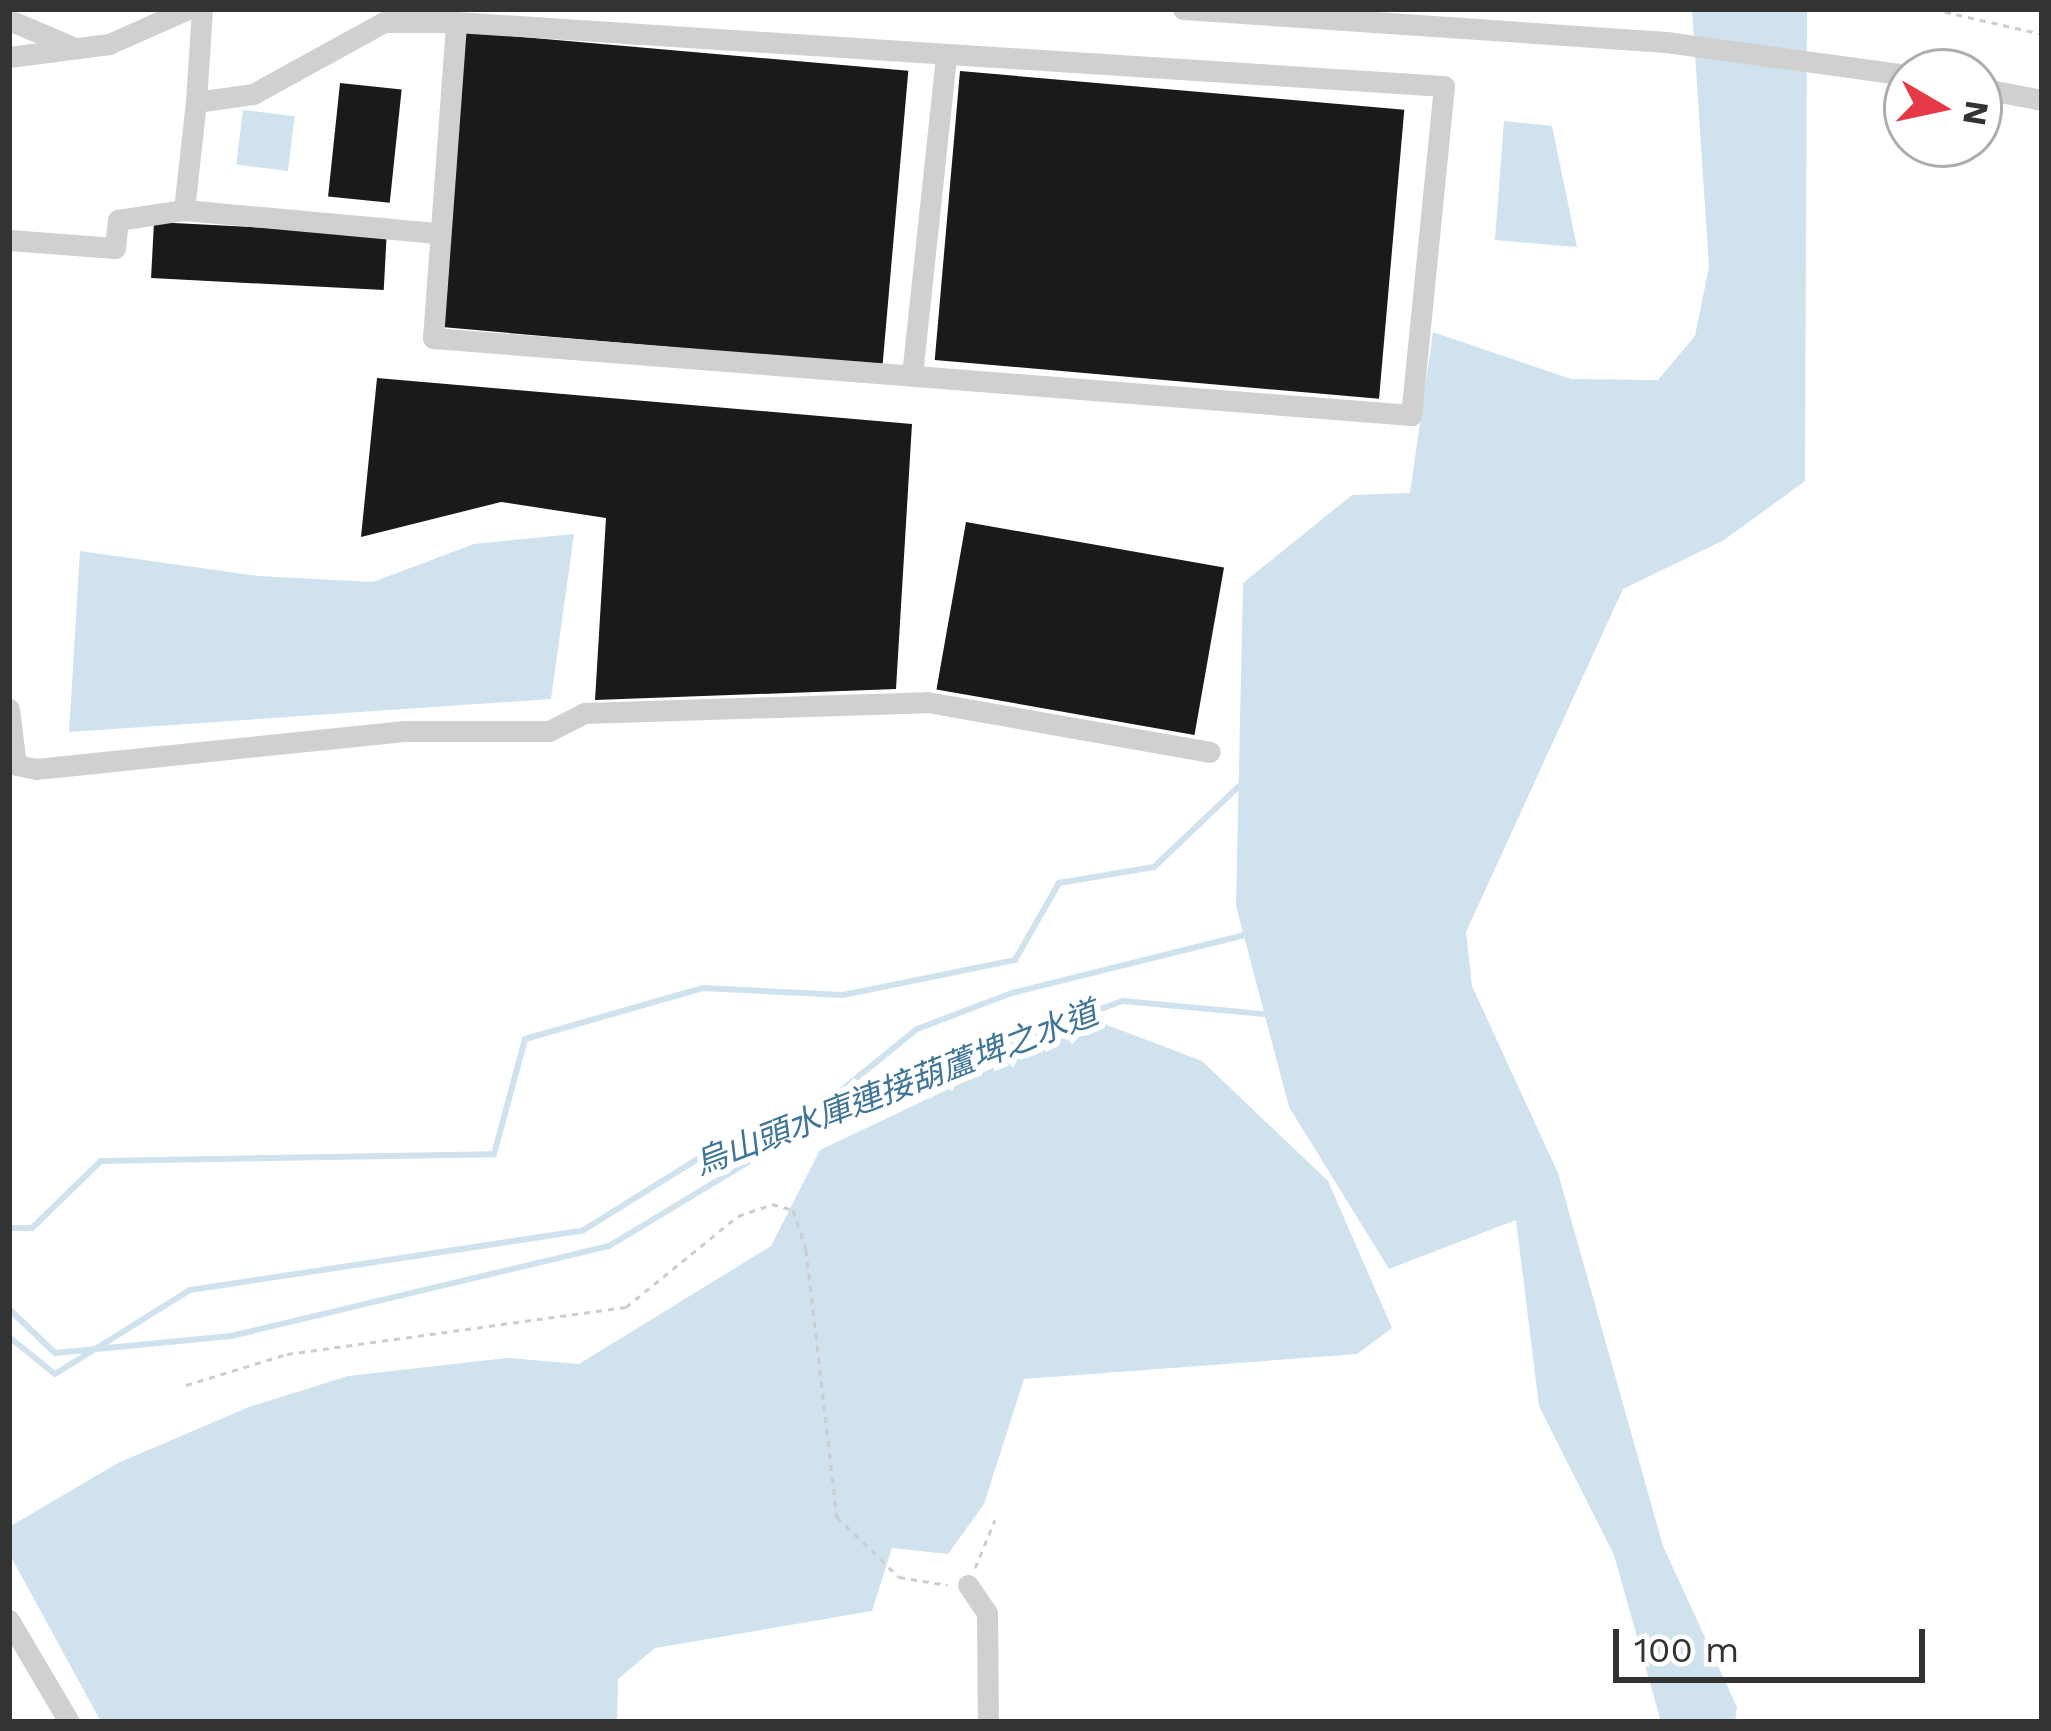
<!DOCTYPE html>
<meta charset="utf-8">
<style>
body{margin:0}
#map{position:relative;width:2051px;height:1731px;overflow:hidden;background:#fff;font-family:"Work Sans","Noto Sans TC",sans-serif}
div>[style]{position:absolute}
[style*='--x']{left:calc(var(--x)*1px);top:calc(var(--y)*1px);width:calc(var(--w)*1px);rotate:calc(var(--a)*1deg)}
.water>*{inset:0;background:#cfe2ee;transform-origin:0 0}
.stream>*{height:6px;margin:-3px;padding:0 3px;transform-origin:3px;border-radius:3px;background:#cfe2ee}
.building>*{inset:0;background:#1a1a1a;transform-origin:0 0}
.path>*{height:3px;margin-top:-1.5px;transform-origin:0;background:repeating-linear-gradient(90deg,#cdcdcd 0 6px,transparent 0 12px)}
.minor>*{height:21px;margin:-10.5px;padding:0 10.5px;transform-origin:10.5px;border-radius:10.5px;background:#d0d0d0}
span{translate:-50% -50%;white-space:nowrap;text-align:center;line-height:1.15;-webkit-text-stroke:12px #fff;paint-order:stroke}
.water-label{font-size:33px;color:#3f7597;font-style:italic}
.frame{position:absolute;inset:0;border:12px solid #333;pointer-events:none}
.north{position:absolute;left:1883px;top:48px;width:120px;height:120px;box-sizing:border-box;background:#fff;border:3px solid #adadad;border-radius:50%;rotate:99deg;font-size:33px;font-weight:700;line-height:48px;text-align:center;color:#333}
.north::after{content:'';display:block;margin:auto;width:42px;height:54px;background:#e63946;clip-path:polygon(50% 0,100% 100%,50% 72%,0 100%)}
.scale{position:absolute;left:1613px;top:1629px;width:312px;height:54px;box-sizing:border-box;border:6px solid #333;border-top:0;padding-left:15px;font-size:36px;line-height:42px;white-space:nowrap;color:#333;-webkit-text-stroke:9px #fff;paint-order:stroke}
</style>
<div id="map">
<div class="water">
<div style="clip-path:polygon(1692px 9px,1807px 9px,1805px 481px,1724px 540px,1623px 589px,1466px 932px,1472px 986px,1558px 1173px,1663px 1546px,1737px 1707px,1735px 1722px,1661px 1722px,1614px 1555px,1539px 1406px,1516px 1220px,1389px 1269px,1289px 1107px,1236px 906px,1243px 583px,1352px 495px,1410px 493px,1433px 332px,1571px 379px,1658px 380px,1695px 336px,1709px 267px)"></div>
<div style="left:243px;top:110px;width:52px;height:55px;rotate:7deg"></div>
<div style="clip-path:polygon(1504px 121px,1552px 126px,1577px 247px,1495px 240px)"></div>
<div style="clip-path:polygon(574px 534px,551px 699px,69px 732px,80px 551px,258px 576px,373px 582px,474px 544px)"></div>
<div style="clip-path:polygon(1094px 1020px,1202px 1061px,1328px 1181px,1392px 1328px,1357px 1354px,1024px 1379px,984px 1504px,948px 1554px,892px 1548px,872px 1611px,655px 1648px,618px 1679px,617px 1722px,101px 1722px,9px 1553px,9px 1527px,118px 1463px,249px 1407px,348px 1376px,507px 1358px,579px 1364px,771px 1246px,820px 1150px)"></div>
</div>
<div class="stream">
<div style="--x:818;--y:1113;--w:325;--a:-20.2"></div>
<div style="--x:1123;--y:1001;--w:142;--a:5.3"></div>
<div style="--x:9;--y:1228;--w:23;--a:0"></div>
<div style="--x:32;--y:1228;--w:96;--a:-44.2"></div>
<div style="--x:101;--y:1161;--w:393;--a:-1"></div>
<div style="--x:494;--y:1154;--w:119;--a:-74.9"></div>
<div style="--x:525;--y:1039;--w:185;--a:-16"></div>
<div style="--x:703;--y:988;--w:140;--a:2.9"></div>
<div style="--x:843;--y:995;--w:176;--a:-11.5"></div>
<div style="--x:1015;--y:960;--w:89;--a:-60.3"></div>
<div style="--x:1059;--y:883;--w:96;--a:-9.6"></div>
<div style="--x:1154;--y:867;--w:117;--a:-43.6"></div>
<div style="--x:9;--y:1309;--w:64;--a:43.7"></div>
<div style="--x:55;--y:1353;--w:177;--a:-5.5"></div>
<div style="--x:231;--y:1336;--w:389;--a:-13.4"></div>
<div style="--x:609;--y:1246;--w:186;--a:-31.1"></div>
<div style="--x:768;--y:1150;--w:192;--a:-39.1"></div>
<div style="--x:917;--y:1029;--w:102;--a:-20.8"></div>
<div style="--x:1012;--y:993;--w:244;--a:-14"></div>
<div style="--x:9;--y:1337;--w:59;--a:38.8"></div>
<div style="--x:55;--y:1374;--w:159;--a:-31.9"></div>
<div style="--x:190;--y:1290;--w:396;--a:-8.6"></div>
<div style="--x:582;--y:1231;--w:144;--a:-31.9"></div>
<div style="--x:704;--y:1155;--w:108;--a:-20.1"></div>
</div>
<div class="building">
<div style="left:465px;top:32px;width:445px;height:296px;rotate:5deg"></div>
<div style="left:960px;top:71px;width:446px;height:290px;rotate:5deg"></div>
<div style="left:340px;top:83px;width:62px;height:114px;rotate:6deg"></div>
<div style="left:154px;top:222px;width:233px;height:56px;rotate:3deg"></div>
<div style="clip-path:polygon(377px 378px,912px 424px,896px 689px,595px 700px,606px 518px,501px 502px,361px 537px)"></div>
<div style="left:966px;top:522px;width:262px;height:170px;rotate:10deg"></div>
</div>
<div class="path">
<div style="--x:1933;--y:9;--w:112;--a:12.9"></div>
<div style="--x:186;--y:1385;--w:106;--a:-17.1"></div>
<div style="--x:287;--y:1354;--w:342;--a:-7.9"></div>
<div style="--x:626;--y:1307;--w:144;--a:-39.1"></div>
<div style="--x:738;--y:1216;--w:36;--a:-19"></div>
<div style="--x:772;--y:1204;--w:22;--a:16"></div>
<div style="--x:793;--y:1210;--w:42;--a:72"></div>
<div style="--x:806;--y:1250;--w:269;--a:83.4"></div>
<div style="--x:837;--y:1517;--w:86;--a:44.1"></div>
<div style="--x:899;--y:1577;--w:49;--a:9.5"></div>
<div style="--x:975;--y:1568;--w:52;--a:-67.4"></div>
</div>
<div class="minor">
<div style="--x:202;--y:9;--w:93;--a:93.7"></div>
<div style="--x:196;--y:102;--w:58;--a:-8"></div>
<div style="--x:253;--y:94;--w:149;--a:-28.8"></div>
<div style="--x:384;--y:22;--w:72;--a:0"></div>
<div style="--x:456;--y:22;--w:990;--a:3.71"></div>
<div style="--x:1444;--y:86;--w:331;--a:95.7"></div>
<div style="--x:1411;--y:415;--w:981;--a:-175.5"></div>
<div style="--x:433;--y:338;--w:317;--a:-85.8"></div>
<div style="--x:1183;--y:9;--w:484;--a:3.9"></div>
<div style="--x:1666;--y:42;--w:243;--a:7.8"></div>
<div style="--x:9;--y:20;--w:69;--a:22.9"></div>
<div style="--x:9;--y:57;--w:101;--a:-7.4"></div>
<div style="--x:109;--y:44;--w:86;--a:-23.9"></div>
<div style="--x:1979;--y:88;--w:64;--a:10.8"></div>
<div style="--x:184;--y:210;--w:109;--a:-83.7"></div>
<div style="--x:9;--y:240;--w:106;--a:4.3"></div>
<div style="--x:115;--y:248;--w:28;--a:-84"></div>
<div style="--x:118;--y:220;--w:67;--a:-8.6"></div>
<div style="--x:184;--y:210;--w:256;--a:5.2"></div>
<div style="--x:912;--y:375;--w:319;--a:-83.9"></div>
<div style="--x:9;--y:709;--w:56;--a:82.9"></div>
<div style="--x:16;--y:765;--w:20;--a:11"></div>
<div style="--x:36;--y:769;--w:370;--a:-5.9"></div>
<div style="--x:404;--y:731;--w:145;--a:0"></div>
<div style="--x:549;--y:731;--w:39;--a:-27"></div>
<div style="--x:584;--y:713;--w:343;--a:-1.8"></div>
<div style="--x:927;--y:702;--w:287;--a:10"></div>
<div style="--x:968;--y:1585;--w:34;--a:56"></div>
<div style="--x:987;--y:1613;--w:109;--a:89.5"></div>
<div style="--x:9;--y:1620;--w:118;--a:59.5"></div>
</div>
<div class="water-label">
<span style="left:896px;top:1088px;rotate:-21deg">烏山頭水庫連接葫蘆埤之水道</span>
</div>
<div class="frame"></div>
<div class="north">N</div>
<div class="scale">100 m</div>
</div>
